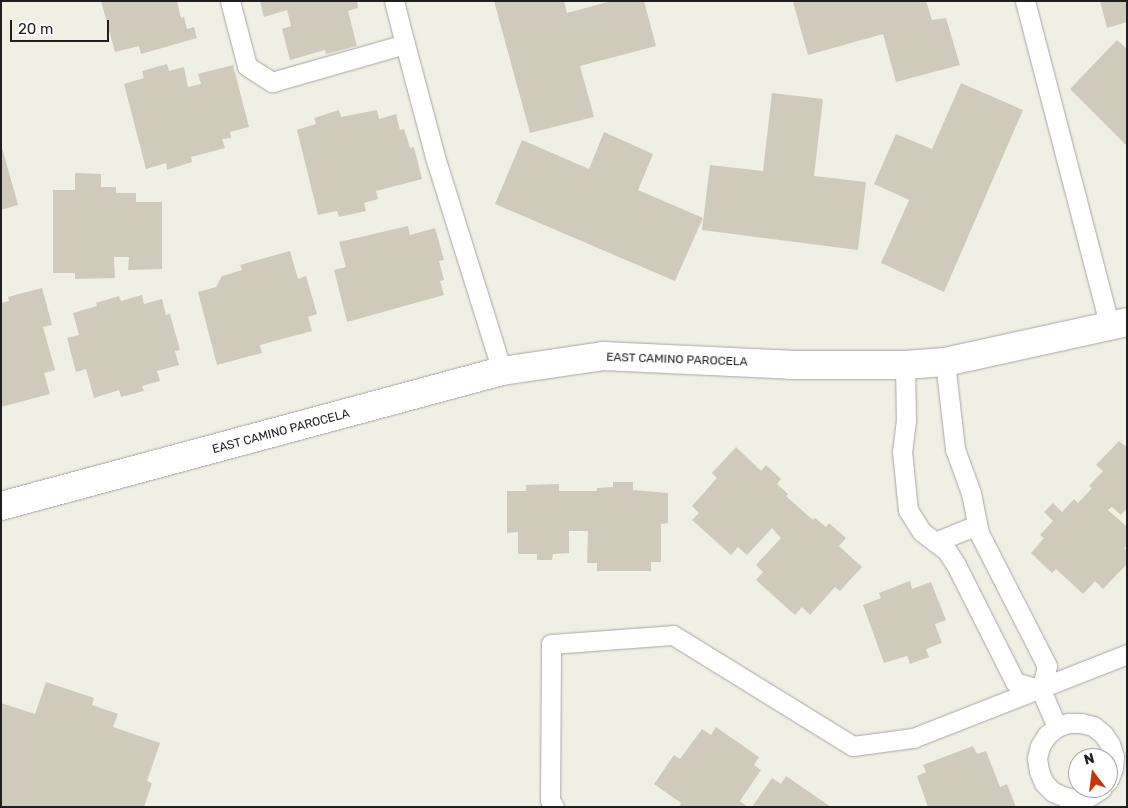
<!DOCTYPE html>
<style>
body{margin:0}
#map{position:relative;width:1128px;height:808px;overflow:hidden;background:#f0efe4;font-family:Rubik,sans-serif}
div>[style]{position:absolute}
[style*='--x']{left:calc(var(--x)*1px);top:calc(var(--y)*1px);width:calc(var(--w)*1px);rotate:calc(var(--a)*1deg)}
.building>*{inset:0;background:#d0cabd}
.roads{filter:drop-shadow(0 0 1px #a6a6a6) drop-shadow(0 0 1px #a6a6a6)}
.lane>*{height:19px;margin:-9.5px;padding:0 9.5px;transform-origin:9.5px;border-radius:9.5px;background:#fff}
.street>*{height:28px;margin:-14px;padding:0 14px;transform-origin:14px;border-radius:14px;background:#fff}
span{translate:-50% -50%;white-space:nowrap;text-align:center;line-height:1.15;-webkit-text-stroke:4px #fff;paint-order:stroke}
.street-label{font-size:12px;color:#1f1f1f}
.frame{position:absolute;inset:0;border:2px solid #1f1f1f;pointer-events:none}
.north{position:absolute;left:1068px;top:748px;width:50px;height:50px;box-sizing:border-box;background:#fff;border:1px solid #a5a5a5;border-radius:50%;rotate:345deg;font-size:14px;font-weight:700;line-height:20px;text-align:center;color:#1f1f1f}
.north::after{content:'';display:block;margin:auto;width:18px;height:22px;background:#cd3400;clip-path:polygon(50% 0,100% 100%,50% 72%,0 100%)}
.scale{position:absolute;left:10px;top:20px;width:99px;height:22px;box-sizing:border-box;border:2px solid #1f1f1f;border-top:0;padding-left:6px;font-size:15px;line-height:18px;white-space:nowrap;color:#1f1f1f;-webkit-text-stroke:4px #fff;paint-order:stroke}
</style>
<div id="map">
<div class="building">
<div style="clip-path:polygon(101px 1px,177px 1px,181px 18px,184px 17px,187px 29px,194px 27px,197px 38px,141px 54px,139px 46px,115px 52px)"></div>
<div style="clip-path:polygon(260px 1px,357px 1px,358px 8px,348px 11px,357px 46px,326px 54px,325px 50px,290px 60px,282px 29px,291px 26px,287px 10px,264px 17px)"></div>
<div style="clip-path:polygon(494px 1px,564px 1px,567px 13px,611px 1px,644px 1px,656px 46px,580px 66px,594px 117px,530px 133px)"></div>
<div style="clip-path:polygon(797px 1px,926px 1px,932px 20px,946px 18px,960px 65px,896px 82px,883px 34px,808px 55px,793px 2px)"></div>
<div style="clip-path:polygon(1100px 1px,1127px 1px,1127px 22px,1107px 28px)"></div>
<div style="clip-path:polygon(1117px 40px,1127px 49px,1127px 146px,1070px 89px)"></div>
<div style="clip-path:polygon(167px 64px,169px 71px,184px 67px,188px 87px,201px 84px,198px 74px,233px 65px,249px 127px,230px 132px,231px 138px,222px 139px,225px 148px,191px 157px,192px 162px,167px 170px,166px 163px,146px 169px,124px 84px,144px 78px,142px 71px)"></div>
<div style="clip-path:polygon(961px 83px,1023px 110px,944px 292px,881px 263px,909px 200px,874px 184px,896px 134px,932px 149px)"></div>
<div style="clip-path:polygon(772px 93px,823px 99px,814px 176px,866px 182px,858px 250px,702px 230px,710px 165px,763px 171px)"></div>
<div style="clip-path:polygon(339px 110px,341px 117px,377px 110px,379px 119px,396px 114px,400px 130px,404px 129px,410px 148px,414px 147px,422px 179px,376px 191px,378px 199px,364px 203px,366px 211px,339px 217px,337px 211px,318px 215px,297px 130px,316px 124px,314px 118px)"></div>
<div style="clip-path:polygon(604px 132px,653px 154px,638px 190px,703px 218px,675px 281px,495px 204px,522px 140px,589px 169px)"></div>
<div style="clip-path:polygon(1px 144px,18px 205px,1px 210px)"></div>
<div style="clip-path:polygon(75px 173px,101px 174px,101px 187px,116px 187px,116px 193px,136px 193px,136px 202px,162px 202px,162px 269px,128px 270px,129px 257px,114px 257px,115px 278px,75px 279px,75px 273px,53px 273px,53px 190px,75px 190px)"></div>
<div style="clip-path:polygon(408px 226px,410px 235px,435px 228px,444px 260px,439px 261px,444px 280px,440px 281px,444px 295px,347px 322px,334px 270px,346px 267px,339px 242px)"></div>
<div style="clip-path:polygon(290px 251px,298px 279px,306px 276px,317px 314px,308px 317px,312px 331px,260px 345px,262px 353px,217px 365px,198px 292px,216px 287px,222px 276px,242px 270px,240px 265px)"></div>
<div style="clip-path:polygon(42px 288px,52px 325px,43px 327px,55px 370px,44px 373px,50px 394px,1px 407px,1px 303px,9px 301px,8px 297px)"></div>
<div style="clip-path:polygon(142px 295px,144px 304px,162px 299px,166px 315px,170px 314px,180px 350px,175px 351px,179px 365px,157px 371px,160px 381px,142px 386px,144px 391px,121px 397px,119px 390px,94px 398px,86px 369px,76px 372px,67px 338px,79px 335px,73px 313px,97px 306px,96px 303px,119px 296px,121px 301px)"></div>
<div style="clip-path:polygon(1119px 441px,1125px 446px,1127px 444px,1127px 508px,1121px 515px,1112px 507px,1108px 510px,1127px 527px,1127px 546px,1124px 548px,1127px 551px,1127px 564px,1103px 589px,1095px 581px,1083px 594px,1056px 569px,1052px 573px,1031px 553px,1044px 538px,1040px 535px,1053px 521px,1044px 512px,1053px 503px,1062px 512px,1074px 499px,1078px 503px,1092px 488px,1089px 486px,1103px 471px,1096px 465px)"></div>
<div style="clip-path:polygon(736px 447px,761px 471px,766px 465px,781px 479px,777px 484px,788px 494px,786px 496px,813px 520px,815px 518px,826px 527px,829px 523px,846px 538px,839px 546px,862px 567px,840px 591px,835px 587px,810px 615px,802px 607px,795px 615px,756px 580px,763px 572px,756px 565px,781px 538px,772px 528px,747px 555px,738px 547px,731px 555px,692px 520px,699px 513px,692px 506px,717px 478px,712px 473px)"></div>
<div style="clip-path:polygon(613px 482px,633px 482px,633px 490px,668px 493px,668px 523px,661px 524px,661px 562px,651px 562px,651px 571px,597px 571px,597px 563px,587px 563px,588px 531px,569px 531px,569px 553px,553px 554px,552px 560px,537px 560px,537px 554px,518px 554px,518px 532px,507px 533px,507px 491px,526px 491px,526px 485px,559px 484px,559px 491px,597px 491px,597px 488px,613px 487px)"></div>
<div style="clip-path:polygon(910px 581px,912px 589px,931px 582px,946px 620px,935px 624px,942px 643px,926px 649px,929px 657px,910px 664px,907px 656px,884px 663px,863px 605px,881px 598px,879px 593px)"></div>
<div style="clip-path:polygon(46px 682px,94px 698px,92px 705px,118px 714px,113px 727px,160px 743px,147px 781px,152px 783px,144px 807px,1px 806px,1px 703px,35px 714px)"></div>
<div style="clip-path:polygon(716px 727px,759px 757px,754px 765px,761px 770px,740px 801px,748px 807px,679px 807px,681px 803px,654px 784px,674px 755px,680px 759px,702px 729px,711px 735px)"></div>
<div style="clip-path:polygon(973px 746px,977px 754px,986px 751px,1000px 787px,1007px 784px,1016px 807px,928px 807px,917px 776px,926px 772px,923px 765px)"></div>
<div style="clip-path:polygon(786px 776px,831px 807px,752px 807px,772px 778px,781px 784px)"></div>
</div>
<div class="roads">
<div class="lane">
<div style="--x:230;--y:1;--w:67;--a:75.3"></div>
<div style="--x:247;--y:66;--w:30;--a:33"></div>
<div style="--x:272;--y:82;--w:138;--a:-15.9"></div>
<div style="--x:405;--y:44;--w:117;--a:75.1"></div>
<div style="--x:435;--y:157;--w:224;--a:72.6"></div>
<div style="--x:394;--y:1;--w:44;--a:75.7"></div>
<div style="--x:1025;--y:1;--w:337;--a:75.4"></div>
<div style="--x:945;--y:362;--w:88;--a:83.4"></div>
<div style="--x:955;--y:449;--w:47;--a:70"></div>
<div style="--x:971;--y:493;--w:41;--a:78.7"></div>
<div style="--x:979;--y:533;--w:149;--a:62.9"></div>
<div style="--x:1047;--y:666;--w:25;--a:104"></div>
<div style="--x:1041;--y:690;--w:40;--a:66.6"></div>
<div style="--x:905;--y:365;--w:55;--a:89"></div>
<div style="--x:906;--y:420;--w:31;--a:97"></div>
<div style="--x:902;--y:451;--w:59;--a:84.2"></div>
<div style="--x:908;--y:510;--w:26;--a:58"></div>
<div style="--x:922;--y:532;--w:31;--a:37"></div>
<div style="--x:947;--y:551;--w:17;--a:57"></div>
<div style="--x:956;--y:565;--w:131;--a:63.2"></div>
<div style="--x:1015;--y:682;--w:27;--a:17"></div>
<div style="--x:935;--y:542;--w:45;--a:-22"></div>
<div style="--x:1102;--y:788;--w:14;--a:146"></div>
<div style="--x:1090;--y:796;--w:13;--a:167"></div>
<div style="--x:1077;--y:799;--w:12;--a:-171"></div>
<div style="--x:1065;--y:797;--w:13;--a:-157"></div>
<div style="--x:1053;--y:792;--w:13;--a:-135"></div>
<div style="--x:1044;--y:783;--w:13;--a:-113"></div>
<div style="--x:1039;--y:771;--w:13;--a:-99"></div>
<div style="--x:1037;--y:758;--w:12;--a:-76"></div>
<div style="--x:1040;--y:746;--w:13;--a:-58"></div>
<div style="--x:1047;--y:735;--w:13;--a:-39"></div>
<div style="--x:1057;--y:727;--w:12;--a:-20"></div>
<div style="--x:1068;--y:723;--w:13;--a:0"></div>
<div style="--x:1081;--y:723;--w:12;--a:14"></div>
<div style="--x:1093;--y:726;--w:13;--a:39"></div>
<div style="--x:1103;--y:734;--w:12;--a:55"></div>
<div style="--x:1110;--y:744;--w:13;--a:72"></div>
<div style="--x:1114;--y:756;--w:12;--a:95"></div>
<div style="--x:1113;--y:768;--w:14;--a:111"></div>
<div style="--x:554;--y:807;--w:8;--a:-120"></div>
<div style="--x:550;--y:800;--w:156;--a:-89.6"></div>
<div style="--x:551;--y:644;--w:122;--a:-4.2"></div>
<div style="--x:673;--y:635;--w:211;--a:31.7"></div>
<div style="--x:853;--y:746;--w:61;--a:-7.6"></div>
<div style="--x:913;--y:738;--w:230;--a:-21.4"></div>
</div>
<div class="street">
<div style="--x:1;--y:506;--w:519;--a:-15.08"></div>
<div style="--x:502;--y:371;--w:102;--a:-8.4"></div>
<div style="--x:603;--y:356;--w:188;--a:2.7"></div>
<div style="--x:791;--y:365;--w:114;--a:0"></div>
<div style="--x:905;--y:365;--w:40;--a:-4.3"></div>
<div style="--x:945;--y:362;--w:186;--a:-12.4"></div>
</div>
</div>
<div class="street-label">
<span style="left:677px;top:360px;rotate:2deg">EAST CAMINO PAROCELA</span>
<span style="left:281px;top:432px;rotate:-15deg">EAST CAMINO PAROCELA</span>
</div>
<div class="frame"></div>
<div class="north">N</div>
<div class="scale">20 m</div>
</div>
